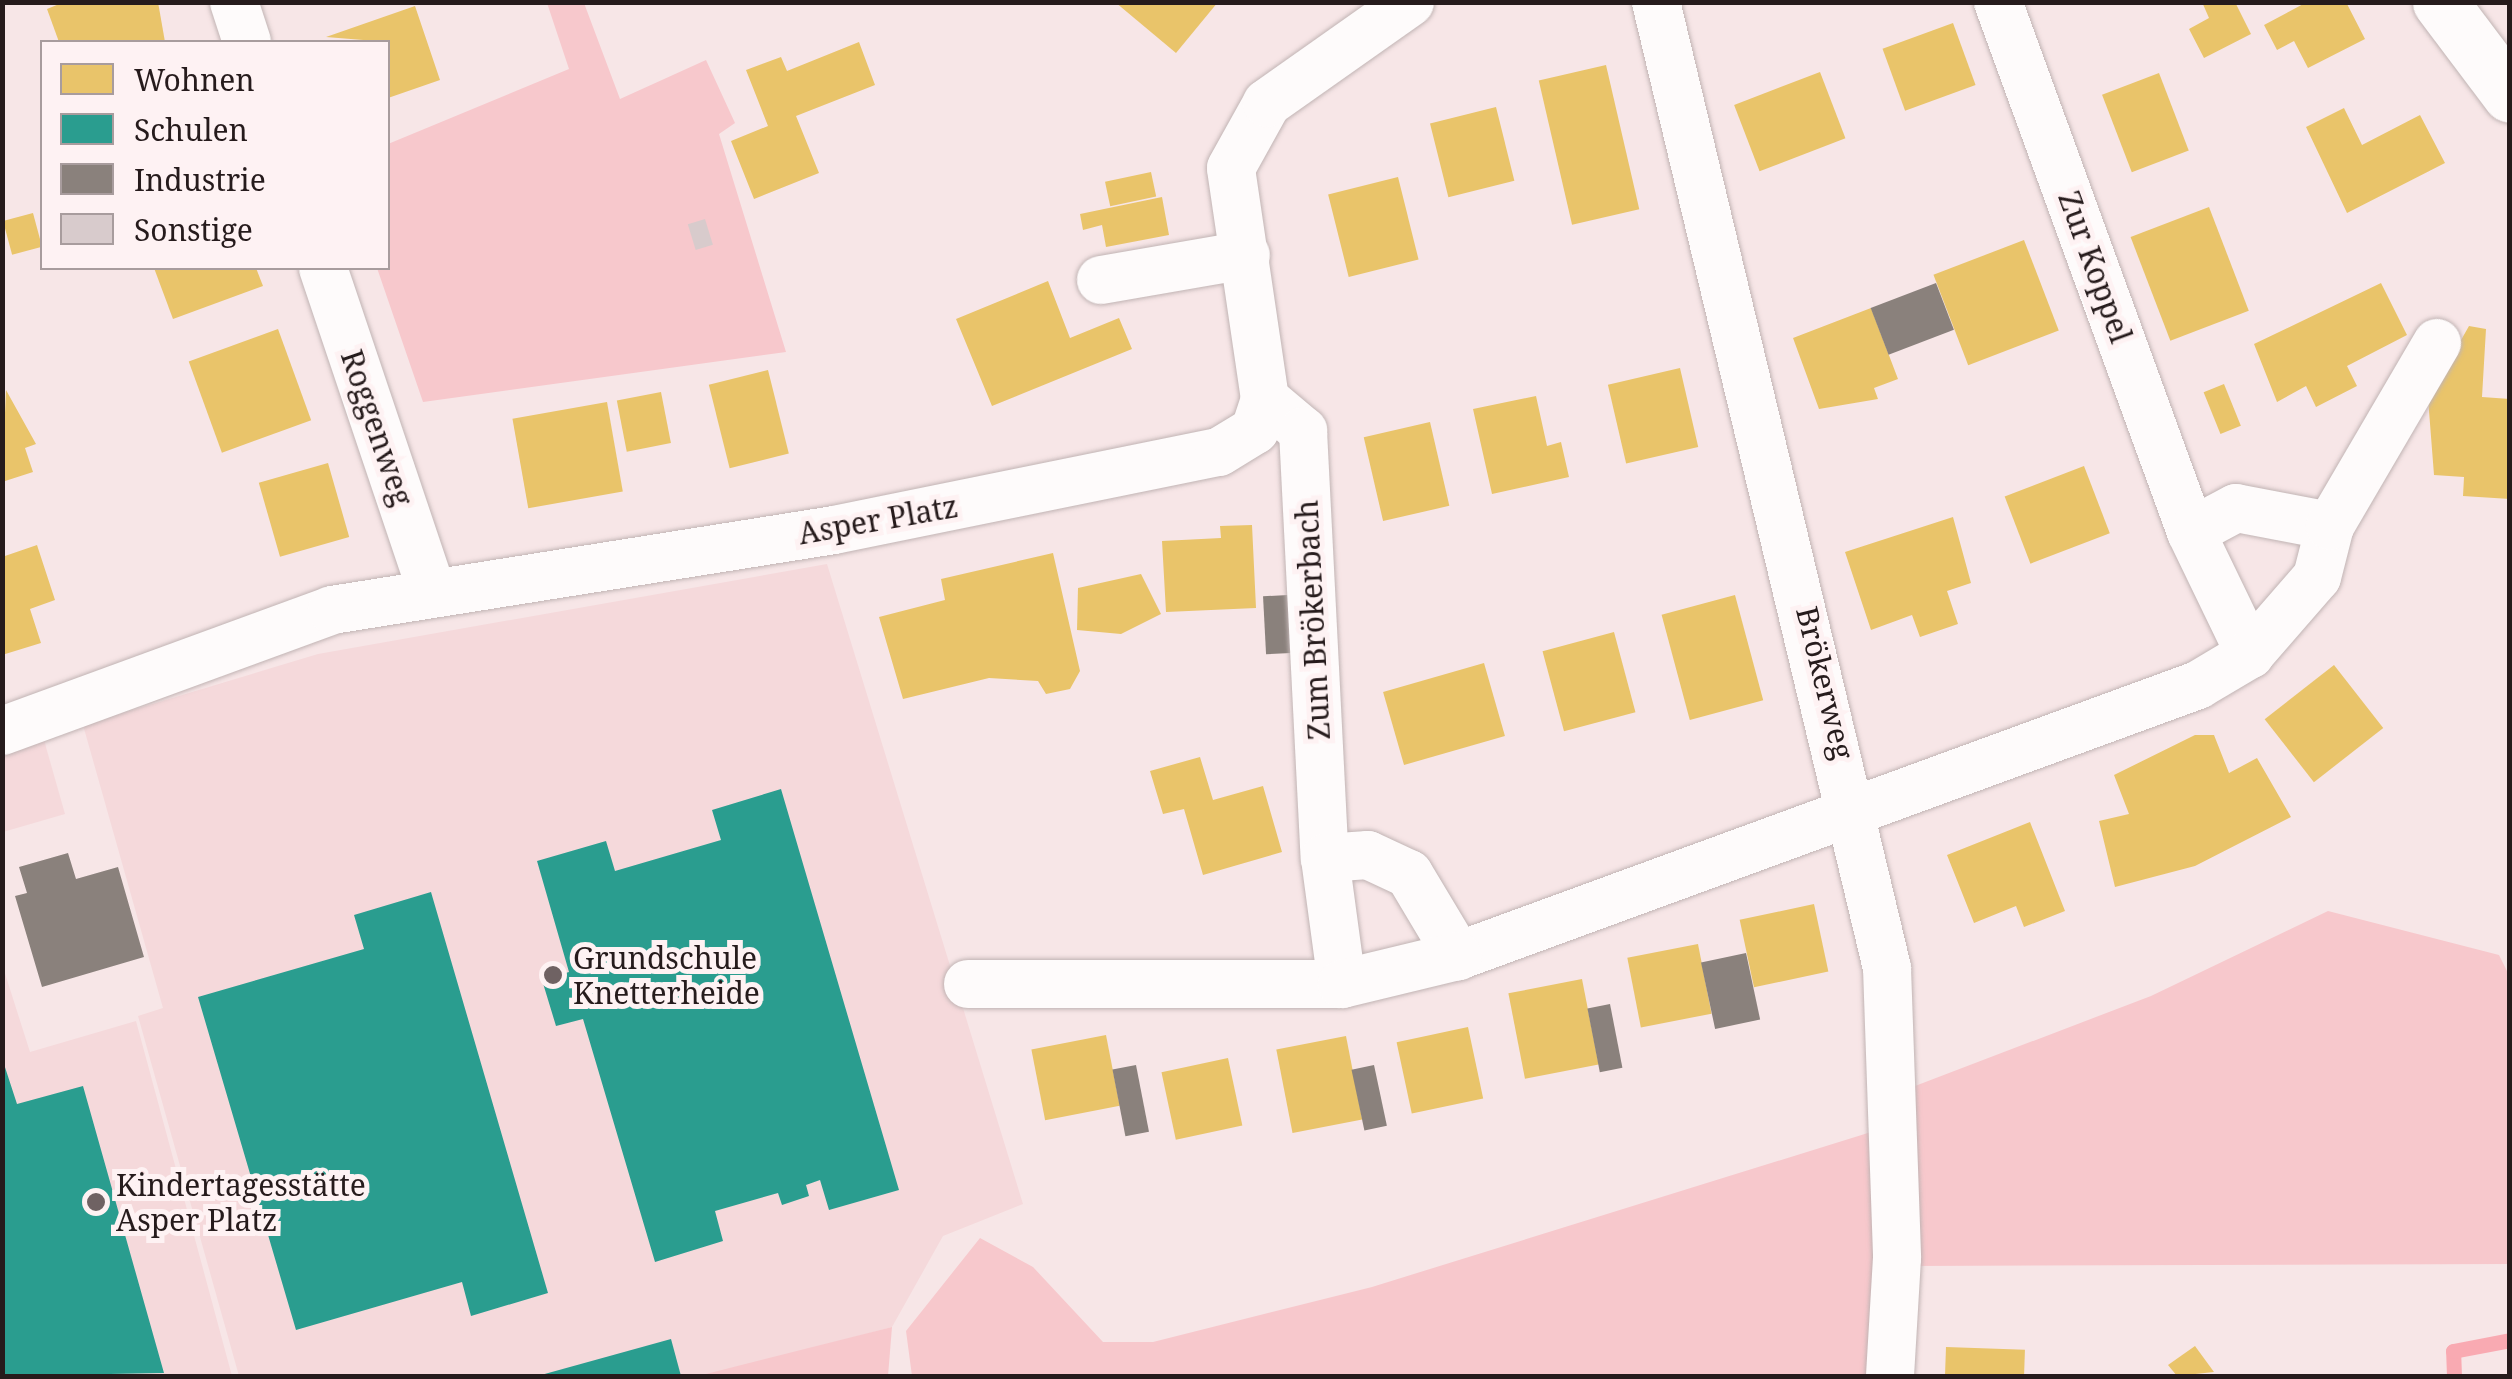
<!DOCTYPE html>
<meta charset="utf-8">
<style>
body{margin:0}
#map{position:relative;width:2512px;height:1379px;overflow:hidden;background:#f7e6e7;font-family:"Noto Serif",serif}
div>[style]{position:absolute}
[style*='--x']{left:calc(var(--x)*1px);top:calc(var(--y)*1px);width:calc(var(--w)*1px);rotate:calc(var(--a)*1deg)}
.built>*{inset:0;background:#f5d9db}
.green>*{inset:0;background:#f7c8cc}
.homes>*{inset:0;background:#e9c46a;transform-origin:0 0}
.schools>*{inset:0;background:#2a9d8f}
.industry>*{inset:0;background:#8a817c;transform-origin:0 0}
.stream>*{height:15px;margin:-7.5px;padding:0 7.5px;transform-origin:7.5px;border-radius:7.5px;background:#f9aab2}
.building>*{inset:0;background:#d8cbcc;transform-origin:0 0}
.roads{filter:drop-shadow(0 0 2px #c1b4b4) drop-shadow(0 0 2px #c1b4b4)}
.minor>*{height:48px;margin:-24px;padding:0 24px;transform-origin:24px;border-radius:24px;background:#fefbfb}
.tertiary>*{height:55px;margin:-27.5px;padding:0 27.5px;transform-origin:27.5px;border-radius:27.5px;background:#fefbfb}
.dots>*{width:28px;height:28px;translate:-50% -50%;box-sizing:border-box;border:5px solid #fef2f3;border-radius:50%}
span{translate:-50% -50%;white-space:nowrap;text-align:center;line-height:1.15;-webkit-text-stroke:10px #fef2f3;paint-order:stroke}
.street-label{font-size:30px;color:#261b1c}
.poi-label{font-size:30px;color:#261b1c}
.left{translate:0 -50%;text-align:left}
.frame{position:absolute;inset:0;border:5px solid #261b1c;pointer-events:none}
.legend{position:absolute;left:40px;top:40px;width:350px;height:230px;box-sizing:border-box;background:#fef2f3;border:2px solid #a89c9d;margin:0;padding:12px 18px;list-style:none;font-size:30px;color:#261b1c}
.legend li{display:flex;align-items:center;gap:20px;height:50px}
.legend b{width:50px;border:2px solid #a89c9d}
</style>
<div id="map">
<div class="built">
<div style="clip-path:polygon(827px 564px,1023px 1204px,943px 1236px,892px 1327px,706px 1376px,239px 1376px,138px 1016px,163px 1008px,83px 725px,318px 654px)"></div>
<div style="clip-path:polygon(44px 740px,65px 814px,3px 832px,3px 753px)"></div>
<div style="clip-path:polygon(2px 964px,30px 1052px,136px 1021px,232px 1376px,3px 1376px)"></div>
</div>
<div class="green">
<div style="clip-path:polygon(547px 3px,584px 3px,620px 99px,706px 60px,735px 123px,719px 134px,786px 352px,423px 402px,377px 268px,388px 268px,388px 144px,569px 69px)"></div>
<div style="clip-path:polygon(2328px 911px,2499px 955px,2510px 977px,2509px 1264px,1910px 1266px,1915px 1086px,2151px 996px)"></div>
<div style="clip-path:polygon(1884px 1128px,1875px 1376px,912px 1376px,906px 1331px,980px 1238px,1033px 1267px,1103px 1342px,1153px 1342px,1372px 1287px)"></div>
<div style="clip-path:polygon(892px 1327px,888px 1376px,706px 1376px,706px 1374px)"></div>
</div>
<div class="homes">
<div style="clip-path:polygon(64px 2px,158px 2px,165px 42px,59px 42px,47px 9px)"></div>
<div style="clip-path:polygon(1115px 2px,1218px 2px,1176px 53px)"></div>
<div style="clip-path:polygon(2202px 2px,2235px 2px,2251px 34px,2204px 58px,2189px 29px,2209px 18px)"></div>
<div style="clip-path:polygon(2307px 2px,2346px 2px,2365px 39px,2308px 68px,2294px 41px,2277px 50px,2264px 25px)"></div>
<div style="clip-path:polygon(415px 6px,440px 80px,388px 98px,388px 42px,326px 37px)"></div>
<div style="left:1953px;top:23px;width:66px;height:75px;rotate:70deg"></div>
<div style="clip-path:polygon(859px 42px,875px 85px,796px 116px,819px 173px,754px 199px,731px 141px,768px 126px,746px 70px,781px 57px,787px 71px)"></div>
<div style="left:1606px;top:65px;width:148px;height:69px;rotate:77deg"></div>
<div style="left:1820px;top:72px;width:71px;height:92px;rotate:69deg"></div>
<div style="left:2159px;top:73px;width:83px;height:61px;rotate:69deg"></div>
<div style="left:1496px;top:107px;width:76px;height:68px;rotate:76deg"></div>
<div style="clip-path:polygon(2344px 108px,2362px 145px,2420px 115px,2445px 163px,2347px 213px,2306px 127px)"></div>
<div style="left:1151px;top:172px;width:25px;height:47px;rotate:78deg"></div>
<div style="left:1398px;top:177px;width:85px;height:72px;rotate:76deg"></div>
<div style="clip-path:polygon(1162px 197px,1169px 235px,1106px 247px,1102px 225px,1083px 230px,1080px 214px)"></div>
<div style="left:2209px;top:207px;width:111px;height:84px;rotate:69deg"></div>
<div style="left:33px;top:213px;width:35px;height:31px;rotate:75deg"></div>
<div style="left:2024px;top:240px;width:97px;height:97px;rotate:69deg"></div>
<div style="clip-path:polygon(154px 268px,256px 268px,263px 286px,173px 319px)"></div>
<div style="clip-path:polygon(1048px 281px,1070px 338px,1119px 318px,1132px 349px,992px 406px,956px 319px)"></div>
<div style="clip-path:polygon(2381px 283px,2407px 335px,2347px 366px,2357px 386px,2316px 407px,2306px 386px,2277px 402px,2254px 344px)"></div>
<div style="clip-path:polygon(1871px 308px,1898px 379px,1874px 388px,1878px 399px,1819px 409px,1793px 338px)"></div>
<div style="clip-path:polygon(2469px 326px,2486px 329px,2482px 397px,2510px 399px,2510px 499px,2463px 496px,2464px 477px,2434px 475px,2428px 398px)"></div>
<div style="left:278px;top:329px;width:97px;height:95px;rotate:70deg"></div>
<div style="left:1680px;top:368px;width:81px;height:74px;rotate:77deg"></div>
<div style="left:768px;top:370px;width:86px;height:61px;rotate:76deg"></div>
<div style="left:2224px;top:384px;width:45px;height:22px;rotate:68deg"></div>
<div style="clip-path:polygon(6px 390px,36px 444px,25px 448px,33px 472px,2px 482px)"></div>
<div style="left:661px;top:392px;width:52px;height:45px;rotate:79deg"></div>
<div style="clip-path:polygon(1536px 396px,1547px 446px,1561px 442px,1569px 477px,1492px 494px,1473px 409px)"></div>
<div style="left:607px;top:402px;width:91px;height:96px;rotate:80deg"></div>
<div style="left:1430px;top:422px;width:86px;height:68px;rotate:77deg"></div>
<div style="left:328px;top:463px;width:77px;height:72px;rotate:74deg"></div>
<div style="left:2084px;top:466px;width:72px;height:85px;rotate:69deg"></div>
<div style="clip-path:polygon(1953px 517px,1971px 583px,1947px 591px,1958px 624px,1920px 637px,1912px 615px,1871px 630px,1845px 552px)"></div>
<div style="clip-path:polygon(1252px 525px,1256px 608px,1166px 612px,1162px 541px,1221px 538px,1220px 526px)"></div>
<div style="clip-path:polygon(37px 545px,55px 600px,30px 609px,41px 643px,2px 655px,2px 557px)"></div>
<div style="clip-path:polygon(1053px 553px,1080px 671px,1070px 689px,1046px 694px,1038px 681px,989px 678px,903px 699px,879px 617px,945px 600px,941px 579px)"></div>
<div style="clip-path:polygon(1141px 574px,1161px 614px,1121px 634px,1077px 630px,1078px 588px)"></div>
<div style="left:1735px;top:595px;width:109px;height:76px;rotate:75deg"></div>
<div style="left:1614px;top:632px;width:83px;height:74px;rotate:75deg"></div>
<div style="left:1484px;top:663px;width:76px;height:105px;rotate:74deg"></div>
<div style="left:2334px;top:665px;width:80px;height:88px;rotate:52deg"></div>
<div style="clip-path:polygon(2195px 735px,2214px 735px,2229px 773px,2257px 758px,2291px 817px,2195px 866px,2115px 887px,2099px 821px,2129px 814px,2114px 775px)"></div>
<div style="clip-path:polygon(1200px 757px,1213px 800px,1263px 786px,1282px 852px,1203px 875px,1184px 809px,1163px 814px,1150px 771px)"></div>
<div style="clip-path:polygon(2030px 822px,2065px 911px,2024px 927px,2016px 906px,1974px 923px,1947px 855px)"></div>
<div style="left:1814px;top:904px;width:69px;height:76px;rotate:78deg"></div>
<div style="left:1698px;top:944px;width:71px;height:72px;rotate:79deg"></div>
<div style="left:1582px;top:979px;width:87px;height:75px;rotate:79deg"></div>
<div style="left:1468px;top:1027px;width:73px;height:73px;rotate:78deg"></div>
<div style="left:1106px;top:1035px;width:72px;height:76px;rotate:79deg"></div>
<div style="left:1346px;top:1036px;width:85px;height:71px;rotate:79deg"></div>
<div style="left:1228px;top:1058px;width:69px;height:68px;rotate:78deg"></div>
<div style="clip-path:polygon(2195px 1346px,2214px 1372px,2177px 1376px,2168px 1365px)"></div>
<div style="left:1946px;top:1347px;width:79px;height:29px;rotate:2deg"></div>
</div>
<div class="schools">
<div style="clip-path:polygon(781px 789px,899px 1190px,829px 1210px,820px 1180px,806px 1185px,809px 1196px,782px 1205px,778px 1193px,715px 1211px,723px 1241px,655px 1262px,583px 1019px,556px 1026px,542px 980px,569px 972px,537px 861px,606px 841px,615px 871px,721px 840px,712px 810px)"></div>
<div style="clip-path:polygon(431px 892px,548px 1293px,471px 1316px,462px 1282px,296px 1330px,198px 997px,364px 949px,354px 915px)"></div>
<div style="clip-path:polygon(2px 1058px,17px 1104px,83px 1086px,164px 1373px,2px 1376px)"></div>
<div style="clip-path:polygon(671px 1339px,681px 1376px,542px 1376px,541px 1375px)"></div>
</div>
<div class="industry">
<div style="left:1936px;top:283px;width:50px;height:70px;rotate:69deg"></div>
<div style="left:1288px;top:595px;width:58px;height:25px;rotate:87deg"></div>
<div style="clip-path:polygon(68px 853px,76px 879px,118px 867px,144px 957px,42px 987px,15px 896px,27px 893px,19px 867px)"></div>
<div style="left:1746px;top:953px;width:68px;height:46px;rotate:78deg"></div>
<div style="left:1610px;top:1004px;width:65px;height:23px;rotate:79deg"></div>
<div style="left:1136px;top:1065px;width:68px;height:24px;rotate:79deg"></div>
<div style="left:1374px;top:1065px;width:62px;height:23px;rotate:78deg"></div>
</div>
<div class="stream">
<div style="--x:2454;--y:1376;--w:25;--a:-92"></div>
<div style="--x:2453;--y:1351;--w:58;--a:-10.9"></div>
</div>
<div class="building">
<div style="left:705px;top:219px;width:27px;height:18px;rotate:73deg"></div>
</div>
<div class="roads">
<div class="minor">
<div style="--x:234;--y:2;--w:42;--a:72"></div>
<div style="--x:1656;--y:2;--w:993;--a:76.55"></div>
<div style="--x:1887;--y:968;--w:290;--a:88"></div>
<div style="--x:1897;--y:1258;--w:118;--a:93.4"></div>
<div style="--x:1998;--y:2;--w:564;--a:69.99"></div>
<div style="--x:2191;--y:532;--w:136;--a:64.2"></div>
<div style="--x:323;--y:268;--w:339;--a:71.4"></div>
<div style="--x:1101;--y:280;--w:147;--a:-9.8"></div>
<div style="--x:1265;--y:399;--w:50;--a:40.1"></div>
<div style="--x:1303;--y:431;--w:428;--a:87.1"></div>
<div style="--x:2191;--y:532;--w:51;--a:-28.1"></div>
<div style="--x:2236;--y:508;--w:96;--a:10.8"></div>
<div style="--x:2;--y:731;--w:351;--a:-20.1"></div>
<div style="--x:332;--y:610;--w:508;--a:-9.05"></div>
<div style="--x:834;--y:530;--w:393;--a:-11.5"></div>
<div style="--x:1219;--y:452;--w:42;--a:-31.4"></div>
<div style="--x:1255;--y:430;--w:33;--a:-72"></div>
<div style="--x:1265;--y:399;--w:233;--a:-98.4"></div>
<div style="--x:1231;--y:168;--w:74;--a:-61"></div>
<div style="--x:1267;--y:103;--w:175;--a:-35.2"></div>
<div style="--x:968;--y:984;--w:374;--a:0"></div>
<div style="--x:1342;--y:984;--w:127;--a:-97.7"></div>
<div style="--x:1325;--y:858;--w:43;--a:-4"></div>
<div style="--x:1368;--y:855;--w:45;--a:24.9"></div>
<div style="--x:1409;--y:874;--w:96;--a:59.1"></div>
<div style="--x:1458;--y:956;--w:788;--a:-20.11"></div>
<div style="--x:2198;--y:685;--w:61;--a:-30.8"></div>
<div style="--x:2250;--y:654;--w:102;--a:-49"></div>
<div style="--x:2317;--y:577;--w:53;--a:-75.7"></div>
<div style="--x:2330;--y:526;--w:212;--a:-59.7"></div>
<div style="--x:1342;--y:984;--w:119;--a:-13.6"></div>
</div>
<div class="tertiary">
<div style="--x:2440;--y:2;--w:116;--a:53"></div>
</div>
</div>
<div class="dots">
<div style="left:553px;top:975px;background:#6f6263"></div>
<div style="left:96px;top:1202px;background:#6f6263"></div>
</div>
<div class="street-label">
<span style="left:2095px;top:267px;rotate:70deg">Zur Koppel</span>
<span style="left:377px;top:428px;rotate:71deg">Roggenweg</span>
<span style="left:878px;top:520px;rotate:-10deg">Asper Platz</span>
<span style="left:1313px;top:620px;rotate:-93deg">Zum Brökerbach</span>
<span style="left:1825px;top:683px;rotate:76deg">Brökerweg</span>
</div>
<div class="poi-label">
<span class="left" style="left:573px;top:975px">Grundschule<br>Knetterheide</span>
<span class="left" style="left:116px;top:1202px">Kindertagesstätte<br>Asper Platz</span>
</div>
<div class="frame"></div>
<ul class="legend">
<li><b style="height:28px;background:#e9c46a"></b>Wohnen</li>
<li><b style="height:28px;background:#2a9d8f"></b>Schulen</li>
<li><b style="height:28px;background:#8a817c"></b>Industrie</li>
<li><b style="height:28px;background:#d8cbcc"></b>Sonstige</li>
</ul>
</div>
